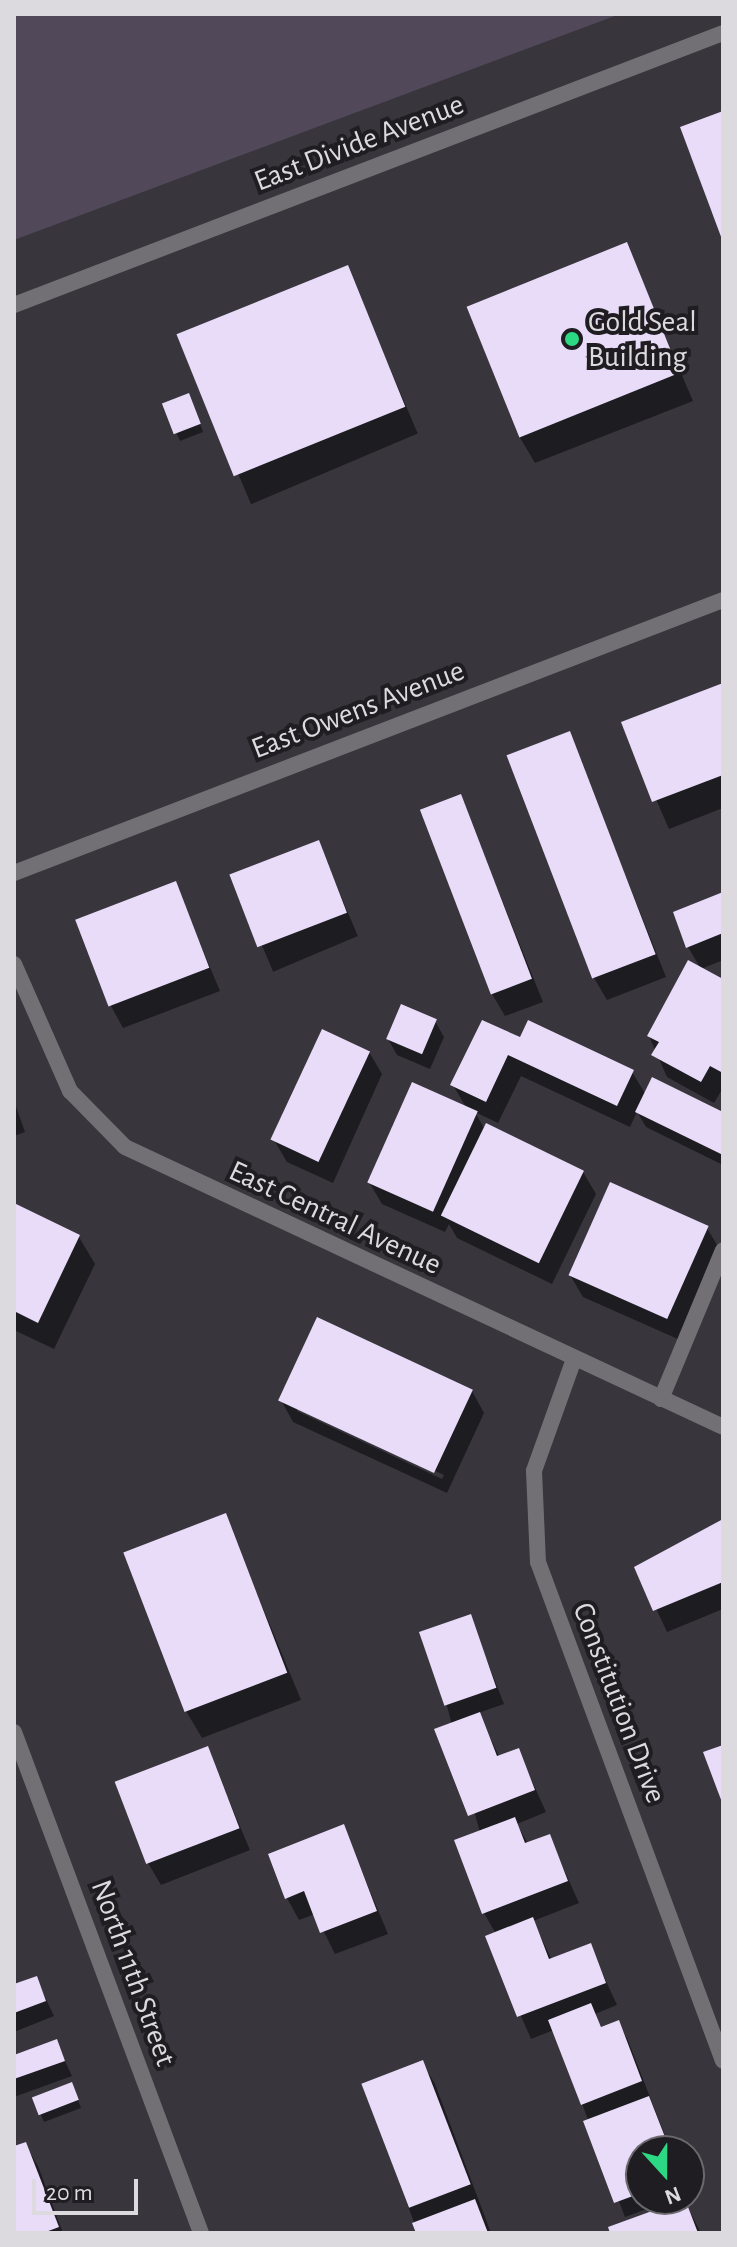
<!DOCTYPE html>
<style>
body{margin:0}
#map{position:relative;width:737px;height:2247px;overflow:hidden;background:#38353d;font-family:"Alegreya Sans",sans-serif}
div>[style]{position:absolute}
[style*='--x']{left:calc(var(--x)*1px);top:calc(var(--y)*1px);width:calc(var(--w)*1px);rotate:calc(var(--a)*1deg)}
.green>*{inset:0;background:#51495a}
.shadow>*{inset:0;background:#0007;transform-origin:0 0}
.building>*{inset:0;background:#e8dcf8;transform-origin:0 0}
.service>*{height:16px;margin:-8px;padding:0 8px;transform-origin:8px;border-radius:8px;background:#727074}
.minor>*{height:16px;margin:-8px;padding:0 8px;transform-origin:8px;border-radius:8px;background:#727074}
.tertiary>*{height:16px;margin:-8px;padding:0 8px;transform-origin:8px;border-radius:8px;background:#727074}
.dots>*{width:22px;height:22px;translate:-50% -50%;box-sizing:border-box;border:4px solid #1f1d21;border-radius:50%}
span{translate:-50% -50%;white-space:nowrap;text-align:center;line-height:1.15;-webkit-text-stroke:8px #1f1d21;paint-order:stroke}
.street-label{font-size:30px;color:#dcdadf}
.poi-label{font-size:30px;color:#dcdadf}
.left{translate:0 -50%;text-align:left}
.frame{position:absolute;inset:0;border:16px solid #dcdadf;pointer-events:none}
.north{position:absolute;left:625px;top:2135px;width:80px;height:80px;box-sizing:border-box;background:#1f1d21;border:2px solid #6b696d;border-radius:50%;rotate:159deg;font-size:22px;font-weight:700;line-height:32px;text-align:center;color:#dcdadf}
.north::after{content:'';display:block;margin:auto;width:28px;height:36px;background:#2dd884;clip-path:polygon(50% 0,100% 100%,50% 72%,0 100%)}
.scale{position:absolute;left:32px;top:2179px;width:106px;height:36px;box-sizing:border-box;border:4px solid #dcdadf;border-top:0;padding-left:10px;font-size:24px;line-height:28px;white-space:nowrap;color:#dcdadf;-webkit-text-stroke:6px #1f1d21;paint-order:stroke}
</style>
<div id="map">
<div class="green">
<div style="clip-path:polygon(14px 14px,620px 14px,14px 240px)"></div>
</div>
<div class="shadow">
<div style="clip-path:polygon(626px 245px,693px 401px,535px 463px,519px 436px)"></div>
<div style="left:347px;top:267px;width:181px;height:181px;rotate:67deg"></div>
<div style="clip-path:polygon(192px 403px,203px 432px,180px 441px,164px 405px)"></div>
<div style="clip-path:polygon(723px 685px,723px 808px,669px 829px,623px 724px)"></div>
<div style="clip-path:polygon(569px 734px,666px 977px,607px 1000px,594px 978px)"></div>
<div style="clip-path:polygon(460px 796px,543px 1002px,505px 1016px,492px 994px)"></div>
<div style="left:318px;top:842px;width:102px;height:92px;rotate:67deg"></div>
<div style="clip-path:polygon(175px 884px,220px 991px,123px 1028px,111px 1006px)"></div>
<div style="clip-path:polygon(723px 894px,723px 960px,701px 969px,688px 947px)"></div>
<div style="clip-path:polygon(723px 981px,723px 1088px,714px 1103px,667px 1077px,649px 1036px)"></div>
<div style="clip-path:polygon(435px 1021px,444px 1037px,430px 1069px,397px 1055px,388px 1039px)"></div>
<div style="clip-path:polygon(521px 1040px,632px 1072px,646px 1095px,723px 1114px,723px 1165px,646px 1127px,637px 1112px,630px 1127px,521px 1076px,498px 1123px,475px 1112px,485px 1130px,583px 1172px,596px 1194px,552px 1284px,457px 1238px,449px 1224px,445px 1232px,382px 1204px,369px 1182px,467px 1109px,453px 1085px)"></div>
<div style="clip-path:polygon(369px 1052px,382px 1074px,333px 1183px,287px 1162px,274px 1140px)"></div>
<div style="clip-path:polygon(14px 1101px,25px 1132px,14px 1136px)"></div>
<div style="clip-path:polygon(14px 1206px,79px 1237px,95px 1264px,54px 1349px,14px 1330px)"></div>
<div style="clip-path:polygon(707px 1228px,720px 1250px,680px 1340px,583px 1297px,570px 1275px)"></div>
<div style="clip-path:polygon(evenodd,472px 1391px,484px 1413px,447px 1493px,293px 1422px,281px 1400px,472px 1391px,297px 1407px,444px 1475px,442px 1479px,297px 1411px,297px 1407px)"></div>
<div style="clip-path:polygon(225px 1516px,301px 1700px,202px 1738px,186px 1711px)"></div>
<div style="clip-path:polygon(723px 1521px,723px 1609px,667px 1632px,637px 1568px)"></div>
<div style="clip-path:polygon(470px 1617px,504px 1704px,478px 1713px,500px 1758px,518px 1750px,546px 1812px,517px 1824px,528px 1844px,549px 1836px,579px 1903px,533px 1921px,552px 1960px,590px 1946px,617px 2005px,595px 2014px,602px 2029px,618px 2023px,627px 2038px,671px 2151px,641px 2151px,641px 2199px,666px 2202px,625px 2217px,554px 2030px,531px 2039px,487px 1937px,496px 1934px,484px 1913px,480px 1833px,447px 1706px)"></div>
<div style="clip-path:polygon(207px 1748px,250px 1850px,161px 1885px,148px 1863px)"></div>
<div style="clip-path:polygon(343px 1827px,388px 1934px,335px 1954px,315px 1914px,299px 1920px,287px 1898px)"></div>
<div style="clip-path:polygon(36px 1978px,54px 2016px,14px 2032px,14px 1986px)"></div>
<div style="clip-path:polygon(56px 2042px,72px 2076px,14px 2097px,14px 2057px)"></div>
<div style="clip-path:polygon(422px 2062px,435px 2084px,491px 2233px,418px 2233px,363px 2085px)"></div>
<div style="clip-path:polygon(75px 2092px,81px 2108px,44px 2122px,34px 2098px)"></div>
<div style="clip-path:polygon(25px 2144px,38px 2166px,63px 2233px,14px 2233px,14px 2149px)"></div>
<div style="clip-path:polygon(684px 2200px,701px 2233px,613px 2233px)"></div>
</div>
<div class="building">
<div style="clip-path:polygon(723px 111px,723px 242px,680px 127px)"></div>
<div style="left:627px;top:242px;width:141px;height:173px;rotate:68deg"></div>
<div style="left:348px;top:265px;width:153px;height:185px;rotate:68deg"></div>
<div style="left:189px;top:393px;width:33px;height:29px;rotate:69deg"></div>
<div style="clip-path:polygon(723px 683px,723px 775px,652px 802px,621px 722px)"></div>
<div style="left:570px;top:731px;width:239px;height:68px;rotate:69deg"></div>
<div style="left:461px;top:794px;width:198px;height:44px;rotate:69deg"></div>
<div style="left:319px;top:840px;width:78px;height:96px;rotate:69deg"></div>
<div style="left:176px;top:881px;width:93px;height:108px;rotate:69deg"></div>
<div style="clip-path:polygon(723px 892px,723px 933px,686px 948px,673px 912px)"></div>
<div style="clip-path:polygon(688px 960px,723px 979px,723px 1073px,710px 1066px,701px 1082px,651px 1055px,659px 1042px,647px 1036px)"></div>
<div style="left:401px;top:1004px;width:39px;height:38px;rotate:23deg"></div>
<div style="clip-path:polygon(482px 1020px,520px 1037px,528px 1020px,634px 1070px,617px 1106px,508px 1055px,486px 1102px,450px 1085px)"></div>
<div style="left:322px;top:1029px;width:53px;height:122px;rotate:25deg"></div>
<div style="clip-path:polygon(652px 1077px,723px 1112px,723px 1155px,635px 1112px)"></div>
<div style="left:412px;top:1082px;width:72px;height:110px;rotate:24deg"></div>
<div style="left:486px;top:1123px;width:109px;height:103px;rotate:26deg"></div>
<div style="left:610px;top:1182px;width:108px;height:102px;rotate:24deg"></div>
<div style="clip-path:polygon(14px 1203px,80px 1235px,38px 1323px,14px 1311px)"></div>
<div style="left:317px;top:1317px;width:172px;height:92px;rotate:25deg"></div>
<div style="left:226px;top:1513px;width:171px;height:110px;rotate:69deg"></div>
<div style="clip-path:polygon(723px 1519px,723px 1582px,653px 1611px,634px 1567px)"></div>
<div style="left:471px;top:1614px;width:78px;height:55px;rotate:71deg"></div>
<div style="clip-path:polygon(480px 1712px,497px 1756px,519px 1748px,535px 1790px,468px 1816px,434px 1729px)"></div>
<div style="clip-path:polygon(723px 1745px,723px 1805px,703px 1752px)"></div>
<div style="left:208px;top:1746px;width:88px;height:100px;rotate:69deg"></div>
<div style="clip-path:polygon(515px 1817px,525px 1843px,550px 1834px,568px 1881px,482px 1914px,454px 1840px)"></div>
<div style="clip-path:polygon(344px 1824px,377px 1911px,320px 1933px,304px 1891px,285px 1899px,268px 1854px)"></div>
<div style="clip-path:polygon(533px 1917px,549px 1959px,591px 1943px,606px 1983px,517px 2017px,485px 1936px)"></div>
<div style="clip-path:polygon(37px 1976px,46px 2001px,14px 2013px,14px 1984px)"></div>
<div style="clip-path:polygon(591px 2003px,601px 2027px,619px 2020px,642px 2081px,581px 2105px,548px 2020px)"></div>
<div style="clip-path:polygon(57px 2039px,65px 2061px,14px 2079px,14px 2055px)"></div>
<div style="left:423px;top:2060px;width:133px;height:66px;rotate:69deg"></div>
<div style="left:72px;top:2082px;width:19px;height:43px;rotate:69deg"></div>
<div style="clip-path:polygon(649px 2096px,665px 2137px,643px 2145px,641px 2193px,614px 2203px,583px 2121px)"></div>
<div style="clip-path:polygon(26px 2142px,59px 2227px,43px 2233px,14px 2233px,14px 2146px)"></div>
<div style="clip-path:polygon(475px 2199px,488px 2233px,416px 2233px,412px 2223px)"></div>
<div style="clip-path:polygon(685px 2199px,698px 2233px,610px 2233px,608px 2227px)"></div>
</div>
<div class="service">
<div style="--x:661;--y:1399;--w:161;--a:-67.4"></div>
</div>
<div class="minor">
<div style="--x:14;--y:873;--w:760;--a:-21.06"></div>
<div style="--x:14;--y:964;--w:139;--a:66.2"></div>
<div style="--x:70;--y:1091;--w:78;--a:45.5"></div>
<div style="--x:125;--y:1147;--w:660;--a:25.09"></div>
<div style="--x:574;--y:1359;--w:119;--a:109.7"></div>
<div style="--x:534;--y:1471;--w:91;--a:87.5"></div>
<div style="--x:538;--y:1562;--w:532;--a:69.66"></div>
<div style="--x:14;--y:1732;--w:535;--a:69.53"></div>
</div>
<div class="tertiary">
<div style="--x:14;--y:305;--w:759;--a:-20.99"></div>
</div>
<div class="dots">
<div style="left:572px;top:339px;background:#2dd884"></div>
</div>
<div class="street-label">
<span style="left:359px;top:143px;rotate:-21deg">East Divide Avenue</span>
<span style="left:358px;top:710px;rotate:-21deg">East Owens Avenue</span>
<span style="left:335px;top:1218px;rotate:25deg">East Central Avenue</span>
<span style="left:619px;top:1703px;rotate:69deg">Constitution Drive</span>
<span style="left:133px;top:1973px;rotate:70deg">North 11th Street</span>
</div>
<div class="poi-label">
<span class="left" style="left:588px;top:339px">Gold Seal<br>Building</span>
</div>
<div class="frame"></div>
<div class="north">N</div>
<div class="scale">20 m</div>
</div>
